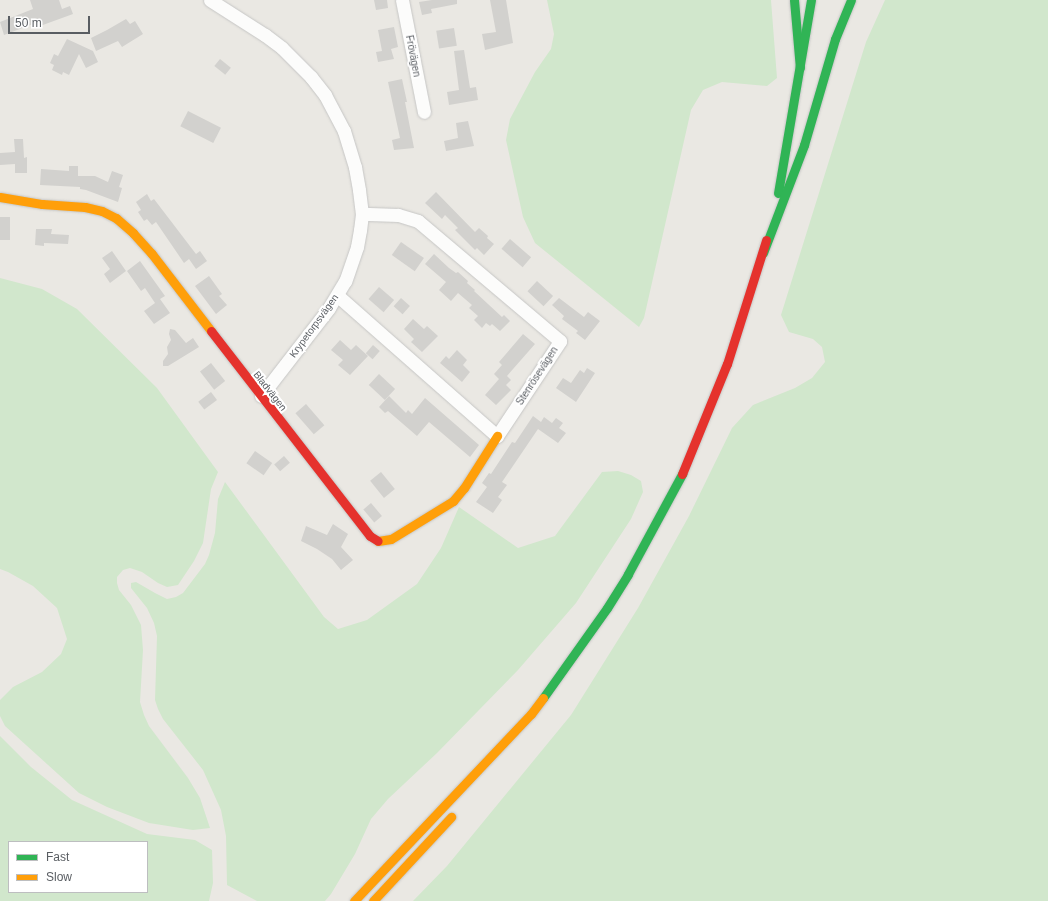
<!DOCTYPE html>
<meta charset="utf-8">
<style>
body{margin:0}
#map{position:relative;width:1048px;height:901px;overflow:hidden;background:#eae8e3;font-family:Arial,sans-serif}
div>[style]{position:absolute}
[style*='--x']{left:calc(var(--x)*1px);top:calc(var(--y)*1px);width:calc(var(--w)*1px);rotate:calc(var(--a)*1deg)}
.green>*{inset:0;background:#d1e7cc}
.building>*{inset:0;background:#d2d1ce;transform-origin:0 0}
.roads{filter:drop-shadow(0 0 1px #c6c6c5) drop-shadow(0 0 1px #c6c6c5)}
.street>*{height:13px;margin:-6.5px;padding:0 6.5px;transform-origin:6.5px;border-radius:6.5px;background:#fcfcfb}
.fast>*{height:9px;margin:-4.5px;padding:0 4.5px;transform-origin:4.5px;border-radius:4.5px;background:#30b455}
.slow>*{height:9px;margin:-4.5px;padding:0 4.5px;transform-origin:4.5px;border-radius:4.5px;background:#ff9f0a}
.jam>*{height:9px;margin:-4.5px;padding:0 4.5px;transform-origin:4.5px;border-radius:4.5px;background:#e5322d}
span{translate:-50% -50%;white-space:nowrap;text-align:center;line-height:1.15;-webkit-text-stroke:4px #fff;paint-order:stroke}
.street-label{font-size:10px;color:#595d62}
.legend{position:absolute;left:8px;top:841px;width:140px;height:52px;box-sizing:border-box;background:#fff;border:1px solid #bdbec0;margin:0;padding:5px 7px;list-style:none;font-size:12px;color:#595d62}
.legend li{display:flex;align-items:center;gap:8px;height:20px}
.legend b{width:20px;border:1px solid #bdbec0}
.scale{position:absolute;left:8px;top:16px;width:82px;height:18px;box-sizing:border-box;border:2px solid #595d62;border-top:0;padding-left:5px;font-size:12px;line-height:14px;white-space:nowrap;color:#595d62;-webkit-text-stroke:3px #fff;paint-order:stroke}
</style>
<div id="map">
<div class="green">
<div style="clip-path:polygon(547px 0,771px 0,777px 78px,767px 86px,722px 82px,703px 90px,691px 110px,644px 318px,639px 327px,535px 243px,523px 217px,506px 140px,510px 119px,535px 72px,551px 49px,554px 34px)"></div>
<div style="clip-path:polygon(885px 0,1048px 0,1048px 901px,413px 901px,447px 866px,571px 715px,638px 608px,689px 516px,732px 428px,753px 405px,795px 388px,812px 378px,825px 362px,822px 347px,813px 339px,789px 332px,781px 315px,866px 42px)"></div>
<div style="clip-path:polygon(0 278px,42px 289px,77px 309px,157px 388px,218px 472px,211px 489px,203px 543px,194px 561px,178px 585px,167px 587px,158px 583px,142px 572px,130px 568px,123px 570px,117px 577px,117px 583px,119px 590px,131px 605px,141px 625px,143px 650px,140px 702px,144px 715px,149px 726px,188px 778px,200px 798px,210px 828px,193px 830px,149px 823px,107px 807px,79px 793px,5px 726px,0 716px,0 700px,13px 687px,42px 672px,61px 654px,67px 639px,57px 608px,33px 586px,8px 572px,0 569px)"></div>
<div style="clip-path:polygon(618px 471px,631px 475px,641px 481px,643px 492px,631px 519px,576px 603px,518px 670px,437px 753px,388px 799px,371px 819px,355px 854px,331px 894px,325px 901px,257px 901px,227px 885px,226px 836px,221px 810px,203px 770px,163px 719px,158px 709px,155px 700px,157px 636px,154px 623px,147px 608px,131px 588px,131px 583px,136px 582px,155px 593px,167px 599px,176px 597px,183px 593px,205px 564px,209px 555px,215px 533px,218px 499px,225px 482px,324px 617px,338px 629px,367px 620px,417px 584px,441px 548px,459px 507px,518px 548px,555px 536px,602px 472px)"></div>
<div style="clip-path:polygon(evenodd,0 736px,31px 767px,72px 800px,147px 834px,195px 840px,212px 850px,213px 883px,209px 901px,0 901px,0 736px,9px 842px,147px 842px,147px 892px,9px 892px,9px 842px)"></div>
</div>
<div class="building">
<div style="clip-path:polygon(30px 0,59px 0,62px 9px,70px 6px,73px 14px,40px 26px,38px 22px,4px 35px,0 22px,33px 9px)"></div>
<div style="clip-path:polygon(374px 0,387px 0,388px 8px,376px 10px)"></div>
<div style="clip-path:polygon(432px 0,457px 0,457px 4px,431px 9px,432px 13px,422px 15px,419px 2px)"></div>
<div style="clip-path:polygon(490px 0,506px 0,513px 43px,485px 50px,482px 34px,496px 32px)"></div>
<div style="clip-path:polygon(126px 19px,130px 24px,135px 21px,143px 34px,122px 47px,118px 41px,96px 51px,91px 38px,107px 30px)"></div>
<div style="clip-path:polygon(394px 27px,398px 47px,391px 49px,394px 59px,378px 62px,376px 52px,382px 51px,378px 30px)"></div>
<div style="left:454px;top:28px;width:18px;height:18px;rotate:81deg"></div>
<div style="clip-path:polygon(67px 39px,93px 51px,98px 62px,86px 68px,79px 54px,69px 75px,63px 72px,62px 75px,52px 70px,54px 65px,50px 63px,54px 54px,58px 56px)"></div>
<div style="clip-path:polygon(464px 50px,470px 88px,476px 87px,478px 100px,449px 105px,447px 92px,459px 90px,454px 51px)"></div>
<div style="left:220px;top:59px;width:14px;height:9px;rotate:39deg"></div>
<div style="clip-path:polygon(402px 79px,407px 102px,405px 102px,414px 148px,394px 150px,392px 140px,400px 138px,388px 82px)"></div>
<div style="left:188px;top:111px;width:37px;height:17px;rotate:27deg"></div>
<div style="clip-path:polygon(468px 121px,474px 146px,446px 151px,444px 141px,458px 138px,456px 123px)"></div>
<div style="clip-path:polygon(14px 139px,23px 139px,24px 158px,27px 157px,27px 173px,15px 173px,15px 164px,0 165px,0 153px,15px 152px)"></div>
<div style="clip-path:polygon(69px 166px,78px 166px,78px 176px,95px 176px,108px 182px,112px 171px,123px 175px,119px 187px,122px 188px,118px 202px,86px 190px,80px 189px,80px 187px,40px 185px,41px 169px,69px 171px)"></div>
<div style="clip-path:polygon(436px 192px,475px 232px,479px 228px,488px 236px,487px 238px,494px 244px,484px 255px,477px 248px,475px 250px,455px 230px,458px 228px,445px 215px,442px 219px,425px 203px)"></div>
<div style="clip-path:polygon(147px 194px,151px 201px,154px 199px,196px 254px,200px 251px,207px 261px,196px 269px,189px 259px,184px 263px,156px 222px,152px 225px,147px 219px,144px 221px,138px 212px,141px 210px,136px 202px)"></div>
<div style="left:0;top:217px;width:10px;height:23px"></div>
<div style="clip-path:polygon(36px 229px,52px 229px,51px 234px,69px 235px,68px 244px,44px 243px,44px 246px,35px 245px)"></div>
<div style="left:510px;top:239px;width:28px;height:13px;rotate:41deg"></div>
<div style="left:401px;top:242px;width:28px;height:16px;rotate:35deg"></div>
<div style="clip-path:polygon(112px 251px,126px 271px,110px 283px,104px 274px,110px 269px,102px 258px)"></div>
<div style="clip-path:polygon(434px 254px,449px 268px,456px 273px,458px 272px,468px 281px,467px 283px,475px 290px,474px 291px,502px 317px,504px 315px,510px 321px,500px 331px,492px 324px,490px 326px,486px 323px,482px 328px,474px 320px,478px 316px,469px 308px,472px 305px,458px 293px,451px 301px,439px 290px,446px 282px,425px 264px)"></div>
<div style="clip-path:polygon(140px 261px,165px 296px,160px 299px,170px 313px,154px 324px,144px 311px,155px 303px,145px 288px,141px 291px,127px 271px)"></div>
<div style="clip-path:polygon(209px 276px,222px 294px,219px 296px,227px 305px,216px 314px,195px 286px)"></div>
<div style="left:537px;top:281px;width:22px;height:14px;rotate:43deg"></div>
<div style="left:379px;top:287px;width:20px;height:16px;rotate:41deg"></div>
<div style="left:401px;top:298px;width:12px;height:11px;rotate:42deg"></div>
<div style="clip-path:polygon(559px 298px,584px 317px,588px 312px,600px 321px,585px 340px,576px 333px,578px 331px,562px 319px,564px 316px,552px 305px)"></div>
<div style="clip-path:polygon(413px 319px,424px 329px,427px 326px,438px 336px,422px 352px,411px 342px,414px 339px,404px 329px)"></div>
<div style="clip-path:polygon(170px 329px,175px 330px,186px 343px,193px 338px,199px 347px,168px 366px,163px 366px,163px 361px,168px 354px,167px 347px,171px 340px,169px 334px)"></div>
<div style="clip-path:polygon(523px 334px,535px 344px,507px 376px,511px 380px,506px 385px,511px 390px,496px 405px,485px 395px,499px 379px,494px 374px,502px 365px,499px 362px)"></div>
<div style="clip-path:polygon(340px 340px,351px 350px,356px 345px,368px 356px,350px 375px,338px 365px,343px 360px,331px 350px)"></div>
<div style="left:373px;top:345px;width:9px;height:11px;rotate:41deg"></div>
<div style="clip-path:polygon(457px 350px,467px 360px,463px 365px,470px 372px,462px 382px,440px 363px,446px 356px,449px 359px)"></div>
<div style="left:211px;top:363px;width:23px;height:14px;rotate:52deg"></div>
<div style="clip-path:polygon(587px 368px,595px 373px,576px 402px,556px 388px,563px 378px,571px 383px,580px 370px,584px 373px)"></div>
<div style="left:379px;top:374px;width:22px;height:15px;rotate:43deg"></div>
<div style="left:211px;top:392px;width:10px;height:16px;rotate:53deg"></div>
<div style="clip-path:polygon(389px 396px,406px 413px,408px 410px,412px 414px,425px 398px,479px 445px,470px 457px,429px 422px,417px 436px,388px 411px,385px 413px,379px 407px)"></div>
<div style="left:306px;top:404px;width:28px;height:14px;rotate:49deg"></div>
<div style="clip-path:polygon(533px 416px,541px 422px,544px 417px,552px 423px,556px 418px,563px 423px,559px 428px,566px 433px,558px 443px,538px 429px,502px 482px,507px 485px,498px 497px,502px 500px,493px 513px,476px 502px,487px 487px,482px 483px,489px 473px,491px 474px,512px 442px,515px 443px)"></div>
<div style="left:255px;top:451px;width:21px;height:15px;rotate:35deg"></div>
<div style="left:284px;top:456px;width:9px;height:13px;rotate:49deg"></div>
<div style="left:381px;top:472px;width:22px;height:14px;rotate:51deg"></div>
<div style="left:371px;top:503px;width:17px;height:10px;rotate:50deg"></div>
<div style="clip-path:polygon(333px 524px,348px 534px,341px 547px,353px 560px,341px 570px,332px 559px,317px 549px,301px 541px,306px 526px,327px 535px)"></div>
</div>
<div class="roads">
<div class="street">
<div style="--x:210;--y:0;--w:65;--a:32.5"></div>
<div style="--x:265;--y:35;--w:21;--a:37"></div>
<div style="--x:282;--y:48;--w:41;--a:45"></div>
<div style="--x:311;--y:77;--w:23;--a:52"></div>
<div style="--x:325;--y:95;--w:41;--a:62.2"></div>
<div style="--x:344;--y:131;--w:38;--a:73"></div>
<div style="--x:355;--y:167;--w:23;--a:80"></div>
<div style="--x:359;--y:190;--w:24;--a:83"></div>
<div style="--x:362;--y:214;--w:16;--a:97"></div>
<div style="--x:360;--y:230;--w:17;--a:100"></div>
<div style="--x:357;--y:247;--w:36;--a:109"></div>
<div style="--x:345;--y:281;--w:31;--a:121"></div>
<div style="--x:329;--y:308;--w:111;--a:127.7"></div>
<div style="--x:402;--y:0;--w:114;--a:78.9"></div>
<div style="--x:338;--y:296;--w:212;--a:41.4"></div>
<div style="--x:497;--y:436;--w:114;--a:-56.4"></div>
<div style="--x:560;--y:341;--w:186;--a:-139.8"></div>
<div style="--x:418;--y:221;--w:21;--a:-163"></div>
<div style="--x:398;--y:215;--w:36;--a:-178"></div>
</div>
<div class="fast">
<div style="--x:794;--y:0;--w:68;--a:85"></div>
<div style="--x:778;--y:193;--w:196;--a:-80.3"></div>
<div style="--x:763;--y:253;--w:116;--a:-69.2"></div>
<div style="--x:804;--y:145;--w:110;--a:-73.7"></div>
<div style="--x:835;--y:39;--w:42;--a:-67.7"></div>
<div style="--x:543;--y:698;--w:110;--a:-54.6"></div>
<div style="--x:607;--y:608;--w:40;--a:-58"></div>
<div style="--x:628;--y:574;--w:114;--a:-61.6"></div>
</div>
<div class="slow">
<div style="--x:0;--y:197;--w:43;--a:9.5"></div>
<div style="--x:42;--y:204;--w:43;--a:4"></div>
<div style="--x:85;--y:207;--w:17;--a:13"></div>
<div style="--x:102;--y:211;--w:16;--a:27"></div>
<div style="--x:116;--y:218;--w:23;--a:41"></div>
<div style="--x:133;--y:233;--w:28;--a:48"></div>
<div style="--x:152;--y:254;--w:97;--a:52.5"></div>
<div style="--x:378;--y:541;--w:13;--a:-9"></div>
<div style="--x:391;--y:539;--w:73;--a:-31.5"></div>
<div style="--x:453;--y:501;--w:17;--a:-50"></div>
<div style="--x:464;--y:488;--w:62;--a:-57.6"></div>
<div style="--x:354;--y:901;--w:257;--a:-46.6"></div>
<div style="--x:531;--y:714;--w:20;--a:-53"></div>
<div style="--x:373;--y:901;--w:115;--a:-47.1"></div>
</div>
<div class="jam">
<div style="--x:211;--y:331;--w:259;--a:52.2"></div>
<div style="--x:370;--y:536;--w:9;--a:32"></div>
<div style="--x:682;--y:474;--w:119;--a:-67.8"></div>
<div style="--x:727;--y:364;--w:130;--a:-72.5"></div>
</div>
</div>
<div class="street-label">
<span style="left:413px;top:56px;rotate:79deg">Frövägen</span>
<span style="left:314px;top:326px;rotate:-54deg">Krypetorpsvägen</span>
<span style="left:537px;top:376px;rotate:-57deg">Stenrösevägen</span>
<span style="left:270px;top:391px;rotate:52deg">Bladvägen</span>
</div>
<ul class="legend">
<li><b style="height:5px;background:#30b455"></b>Fast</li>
<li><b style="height:5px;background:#ff9f0a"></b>Slow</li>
</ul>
<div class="scale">50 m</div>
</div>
